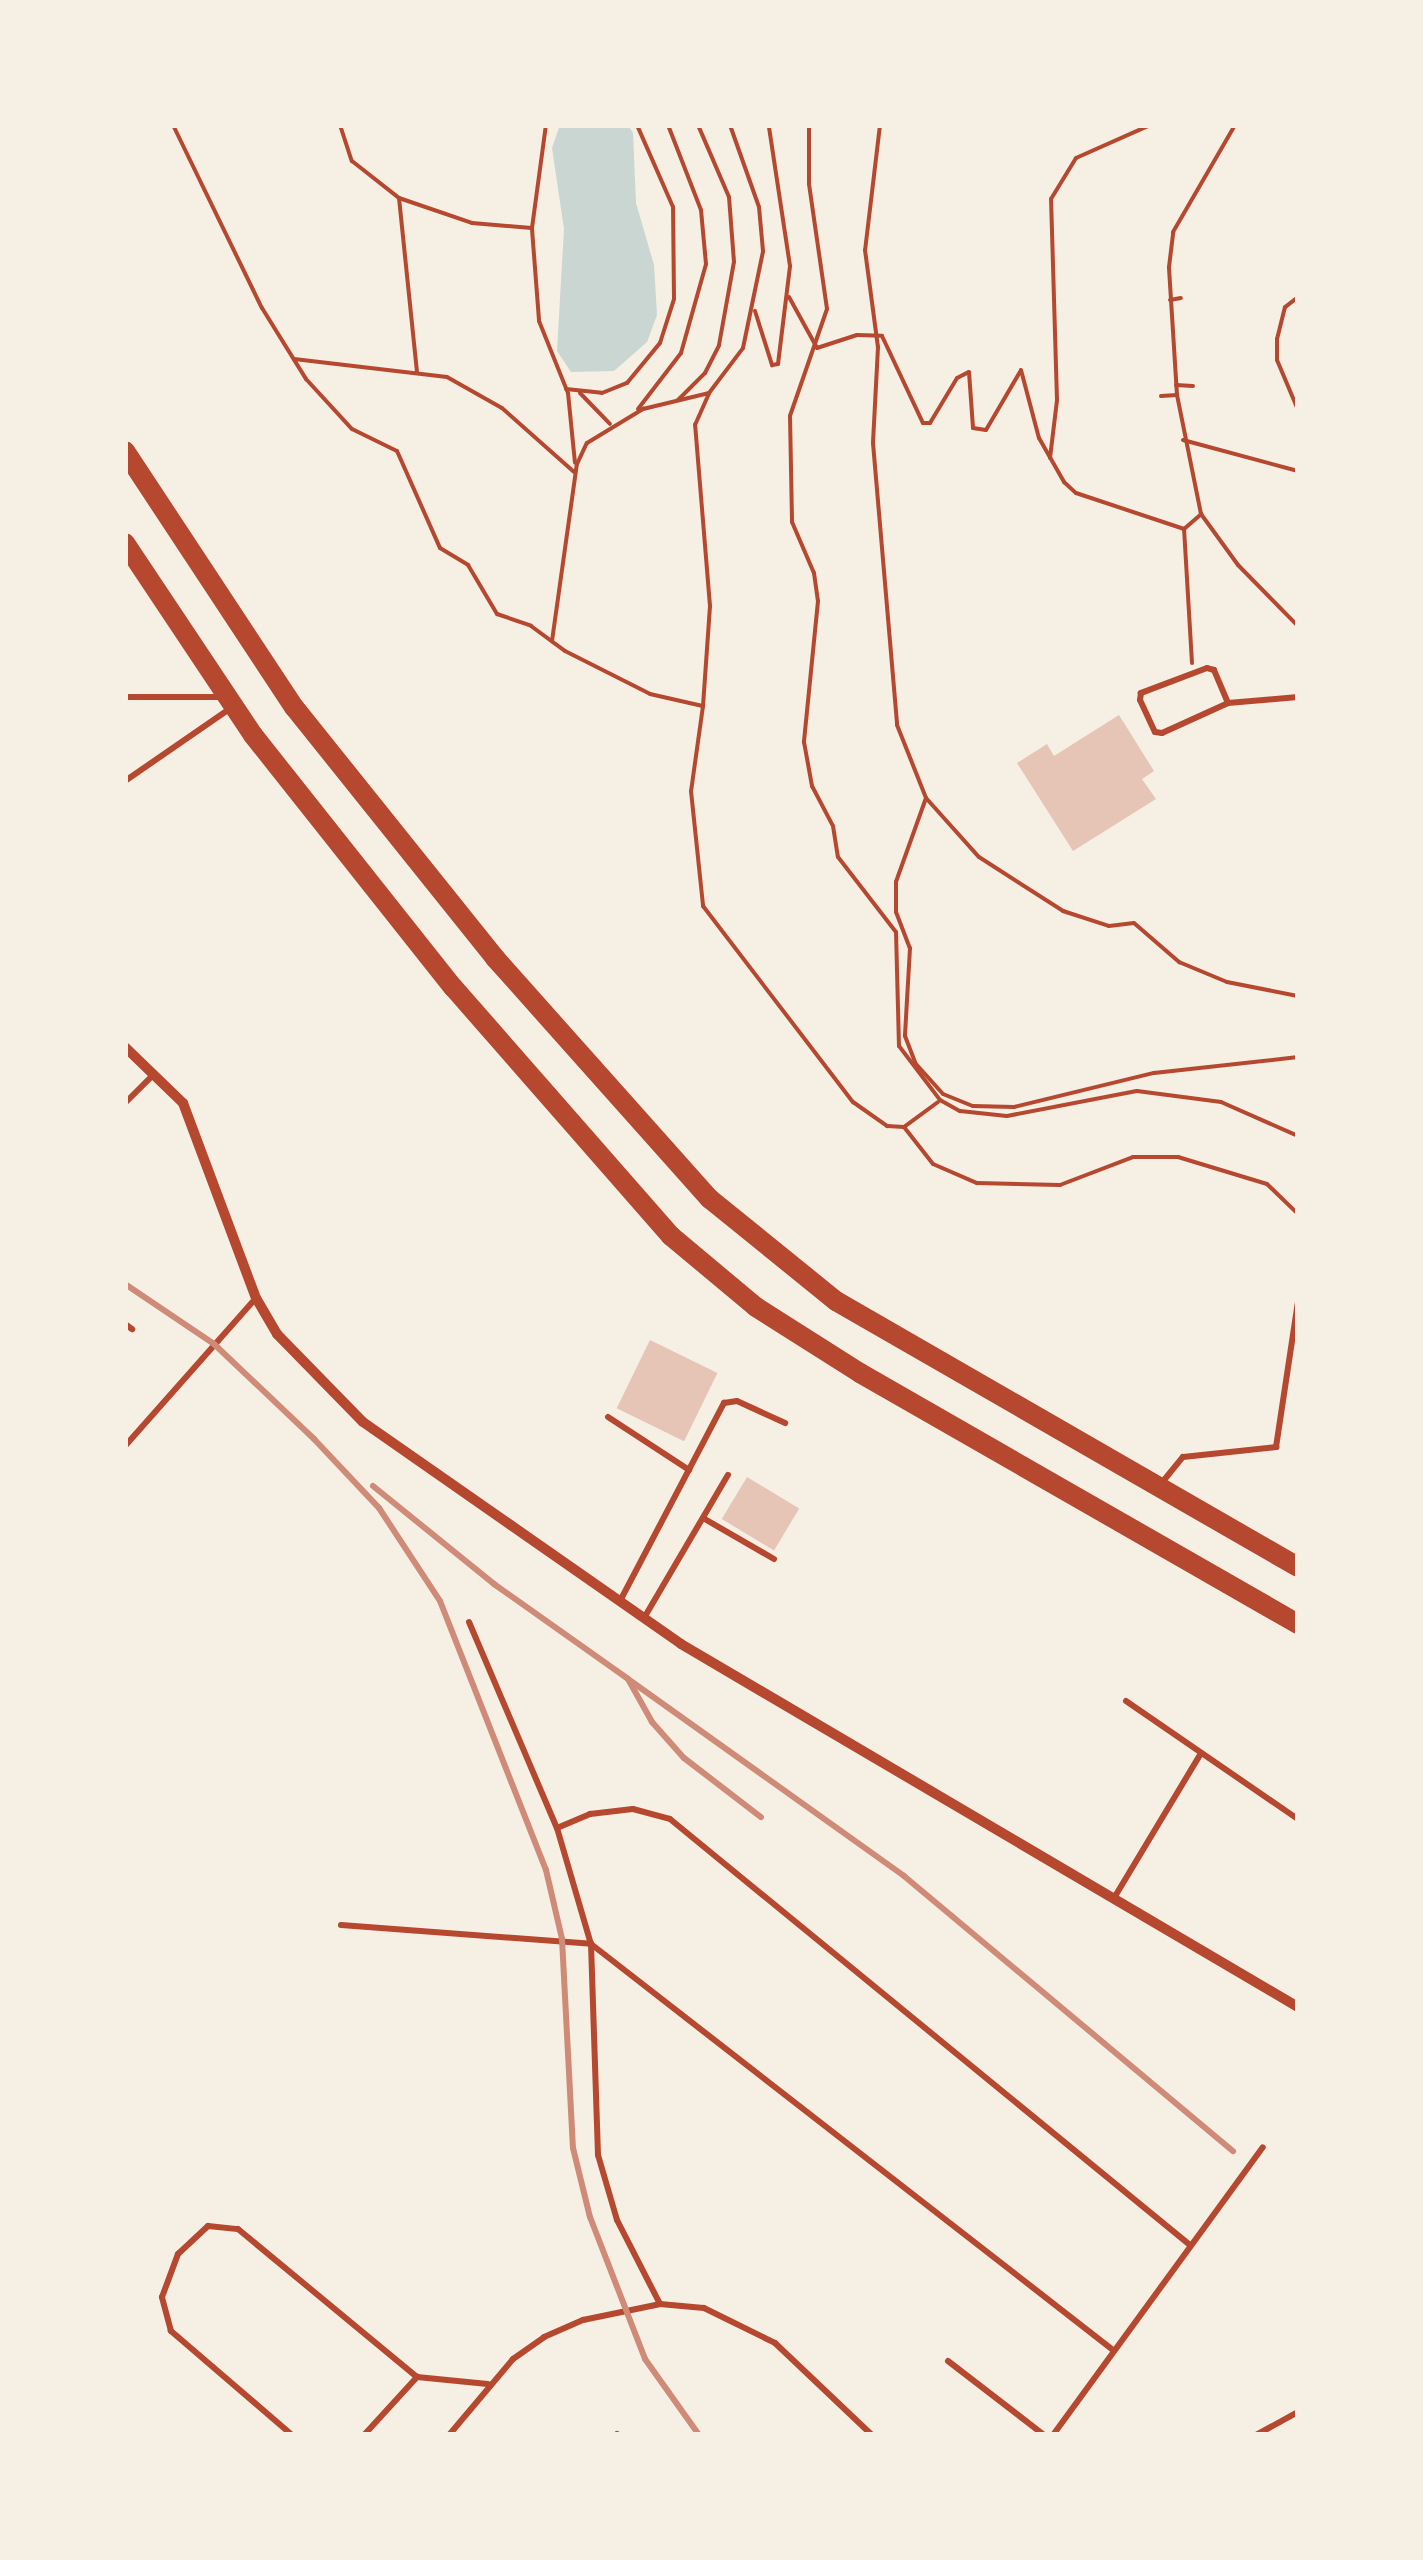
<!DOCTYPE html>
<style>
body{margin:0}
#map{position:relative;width:1423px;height:2560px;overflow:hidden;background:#f6efe4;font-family:"Space Grotesk",sans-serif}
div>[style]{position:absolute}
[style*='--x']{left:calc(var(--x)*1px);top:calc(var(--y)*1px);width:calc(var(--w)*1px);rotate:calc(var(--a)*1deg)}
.water>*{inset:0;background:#c9d6d2}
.building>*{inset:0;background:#e6c5b7;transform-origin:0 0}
.path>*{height:4px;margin:-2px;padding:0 2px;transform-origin:2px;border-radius:2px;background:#b5482f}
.service>*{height:6px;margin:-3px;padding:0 3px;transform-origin:3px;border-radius:3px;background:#b5482f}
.minor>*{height:10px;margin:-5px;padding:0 5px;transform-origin:5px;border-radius:5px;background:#b5482f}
.trunk>*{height:20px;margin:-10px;padding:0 10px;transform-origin:10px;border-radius:10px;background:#b5482f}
.rail>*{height:6px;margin:-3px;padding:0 3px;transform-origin:3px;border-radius:3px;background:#cf8b77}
span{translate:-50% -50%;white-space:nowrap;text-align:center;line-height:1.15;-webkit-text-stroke:9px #f6efe4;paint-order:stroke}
.frame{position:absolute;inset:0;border:128px solid #f6efe4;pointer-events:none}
</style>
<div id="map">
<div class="water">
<div style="clip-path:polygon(560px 125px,628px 125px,633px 133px,636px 203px,654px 265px,657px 315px,647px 342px,614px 371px,571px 372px,557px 351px,564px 229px,552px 148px)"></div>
</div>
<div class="building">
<div style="clip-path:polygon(1119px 715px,1154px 771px,1142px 779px,1156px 799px,1073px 851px,1017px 763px,1047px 744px,1054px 756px)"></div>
<div style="left:650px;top:1340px;width:75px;height:76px;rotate:26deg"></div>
<div style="left:747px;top:1477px;width:61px;height:49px;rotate:31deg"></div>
</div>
<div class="path">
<div style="--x:173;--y:125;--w:203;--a:64.1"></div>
<div style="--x:262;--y:308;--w:84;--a:58.2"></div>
<div style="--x:306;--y:379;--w:68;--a:47.4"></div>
<div style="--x:352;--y:429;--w:50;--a:26.1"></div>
<div style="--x:397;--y:451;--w:106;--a:66.1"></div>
<div style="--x:440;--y:548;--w:33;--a:31"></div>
<div style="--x:468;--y:565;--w:57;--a:59.4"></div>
<div style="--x:497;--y:614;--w:36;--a:19"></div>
<div style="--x:531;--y:626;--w:42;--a:36.3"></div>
<div style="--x:565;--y:651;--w:95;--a:26.8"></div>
<div style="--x:650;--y:694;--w:54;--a:12.8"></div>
<div style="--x:703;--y:706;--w:86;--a:98"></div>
<div style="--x:691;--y:791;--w:116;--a:84"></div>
<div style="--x:703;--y:906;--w:247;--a:52.6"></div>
<div style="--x:853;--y:1102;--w:42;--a:35.2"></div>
<div style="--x:887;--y:1126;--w:17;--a:3"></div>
<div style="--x:340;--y:125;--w:38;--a:72"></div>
<div style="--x:352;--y:161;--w:60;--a:38.2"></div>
<div style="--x:399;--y:198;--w:77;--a:18.9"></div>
<div style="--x:472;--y:223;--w:60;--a:4.8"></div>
<div style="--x:532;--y:228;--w:104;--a:-82.3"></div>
<div style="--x:809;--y:125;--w:59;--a:90"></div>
<div style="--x:809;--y:184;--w:126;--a:81.8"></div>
<div style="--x:827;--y:309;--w:113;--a:109.1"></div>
<div style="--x:790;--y:416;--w:106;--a:88.9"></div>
<div style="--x:792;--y:522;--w:56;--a:66.7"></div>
<div style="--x:814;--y:573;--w:28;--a:82"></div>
<div style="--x:818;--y:601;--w:142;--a:95.7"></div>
<div style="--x:804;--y:742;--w:45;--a:79.7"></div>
<div style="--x:812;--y:786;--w:45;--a:62.3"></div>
<div style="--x:833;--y:826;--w:31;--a:81"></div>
<div style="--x:838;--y:857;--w:95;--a:52.3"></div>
<div style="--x:896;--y:932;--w:114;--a:88.5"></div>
<div style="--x:899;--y:1046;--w:68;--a:52.8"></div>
<div style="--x:940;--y:1100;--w:23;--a:29"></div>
<div style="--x:960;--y:1111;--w:47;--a:6.1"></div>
<div style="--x:1007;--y:1116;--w:132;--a:-10.9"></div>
<div style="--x:1137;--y:1091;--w:85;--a:7.5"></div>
<div style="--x:1221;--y:1102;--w:84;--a:23.8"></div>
<div style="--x:880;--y:125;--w:126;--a:96.8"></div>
<div style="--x:865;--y:250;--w:98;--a:82.4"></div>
<div style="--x:878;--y:347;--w:96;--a:93"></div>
<div style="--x:873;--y:443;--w:283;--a:85.1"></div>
<div style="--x:897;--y:725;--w:79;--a:68.3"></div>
<div style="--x:926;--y:798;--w:79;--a:48.1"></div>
<div style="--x:979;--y:857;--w:100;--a:32.7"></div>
<div style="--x:1063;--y:911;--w:48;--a:18.1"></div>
<div style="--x:1109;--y:926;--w:25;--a:-7"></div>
<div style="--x:1134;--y:923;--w:60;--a:40.9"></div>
<div style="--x:1179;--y:962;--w:52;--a:22.6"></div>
<div style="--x:1227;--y:982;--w:72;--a:11.2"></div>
<div style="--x:399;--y:198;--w:175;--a:84.1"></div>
<div style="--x:532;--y:229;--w:92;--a:85.6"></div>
<div style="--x:539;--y:321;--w:78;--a:68.1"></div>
<div style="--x:568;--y:393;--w:70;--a:84.3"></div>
<div style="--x:789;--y:297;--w:58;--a:61.2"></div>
<div style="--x:817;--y:348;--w:42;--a:-18"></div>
<div style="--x:857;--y:335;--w:25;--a:2"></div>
<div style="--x:882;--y:336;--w:96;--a:64.8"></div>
<div style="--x:923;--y:423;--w:7;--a:0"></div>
<div style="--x:930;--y:423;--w:52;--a:-59"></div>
<div style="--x:957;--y:378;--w:13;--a:-27"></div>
<div style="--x:969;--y:372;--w:56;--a:85.9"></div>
<div style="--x:973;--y:428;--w:13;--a:9"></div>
<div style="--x:986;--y:430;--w:69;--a:-59.7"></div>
<div style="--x:1021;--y:370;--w:70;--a:75.2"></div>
<div style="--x:1039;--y:438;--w:51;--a:60.4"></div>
<div style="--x:1064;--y:482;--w:16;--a:43"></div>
<div style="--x:1076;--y:493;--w:114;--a:18.4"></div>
<div style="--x:1298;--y:297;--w:16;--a:142"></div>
<div style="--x:1285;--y:307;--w:33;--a:104"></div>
<div style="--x:1277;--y:339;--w:21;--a:90"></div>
<div style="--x:1277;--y:360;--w:54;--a:67.2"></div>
<div style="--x:1170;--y:300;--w:11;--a:-10"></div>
<div style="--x:755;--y:311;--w:57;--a:72.5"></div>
<div style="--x:772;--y:365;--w:6;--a:-9"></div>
<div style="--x:778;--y:364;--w:99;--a:-83"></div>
<div style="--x:790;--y:266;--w:141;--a:-98.6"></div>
<div style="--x:294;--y:359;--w:154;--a:6.7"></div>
<div style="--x:447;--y:377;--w:63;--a:29.4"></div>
<div style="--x:502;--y:408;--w:96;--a:41.6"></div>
<div style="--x:1176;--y:385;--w:17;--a:3"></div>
<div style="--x:566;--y:389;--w:36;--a:6"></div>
<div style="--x:602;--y:393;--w:27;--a:-22"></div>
<div style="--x:627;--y:383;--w:52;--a:-50.5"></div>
<div style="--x:660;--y:343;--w:46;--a:-72.3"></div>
<div style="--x:674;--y:299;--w:92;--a:-90.6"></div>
<div style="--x:673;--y:207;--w:90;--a:-113.7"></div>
<div style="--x:580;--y:393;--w:43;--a:45.9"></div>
<div style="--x:1161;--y:396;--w:16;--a:-4"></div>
<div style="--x:678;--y:400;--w:38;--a:-45"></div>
<div style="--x:705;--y:373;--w:31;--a:-63"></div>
<div style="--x:719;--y:345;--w:84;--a:-79.8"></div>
<div style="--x:734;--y:262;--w:65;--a:-94.4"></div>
<div style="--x:729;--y:197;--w:78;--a:-113.3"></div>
<div style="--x:638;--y:409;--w:71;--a:-52.5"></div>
<div style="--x:681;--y:353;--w:92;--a:-74.3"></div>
<div style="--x:706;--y:264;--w:54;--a:-95.3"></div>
<div style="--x:701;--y:210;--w:91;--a:-111.2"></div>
<div style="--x:1183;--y:440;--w:119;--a:15.1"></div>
<div style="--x:1050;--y:458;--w:58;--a:-83.1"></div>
<div style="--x:1057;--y:400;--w:201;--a:-91.7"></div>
<div style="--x:1051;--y:199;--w:48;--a:-58.6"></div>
<div style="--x:1076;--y:158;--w:81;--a:-24"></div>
<div style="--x:1201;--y:514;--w:63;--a:54"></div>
<div style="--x:1238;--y:565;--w:86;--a:45.5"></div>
<div style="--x:552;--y:641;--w:179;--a:-82"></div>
<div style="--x:577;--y:464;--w:23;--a:-65"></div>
<div style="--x:587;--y:443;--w:66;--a:-31.3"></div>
<div style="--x:643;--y:409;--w:68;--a:-13.6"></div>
<div style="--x:709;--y:393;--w:56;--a:-52.9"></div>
<div style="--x:743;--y:348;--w:99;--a:-78.3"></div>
<div style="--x:763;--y:251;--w:44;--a:-95.2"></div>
<div style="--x:759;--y:207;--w:87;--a:-109.5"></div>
<div style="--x:1192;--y:663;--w:134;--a:-93.4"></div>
<div style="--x:1184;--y:529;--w:23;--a:-41"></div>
<div style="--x:1201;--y:514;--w:121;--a:-101.4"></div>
<div style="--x:1177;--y:395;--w:128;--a:-93.6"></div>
<div style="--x:1169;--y:267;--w:35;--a:-83"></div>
<div style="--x:1173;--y:232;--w:124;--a:-59.9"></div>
<div style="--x:703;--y:706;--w:100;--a:-86"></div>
<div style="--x:710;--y:606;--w:182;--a:-94.7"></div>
<div style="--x:695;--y:425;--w:35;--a:-66"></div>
<div style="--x:926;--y:798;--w:89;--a:109.7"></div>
<div style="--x:896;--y:882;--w:30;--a:90"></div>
<div style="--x:896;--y:912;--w:39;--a:69"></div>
<div style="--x:910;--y:948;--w:88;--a:93.3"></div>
<div style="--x:905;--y:1036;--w:30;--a:69"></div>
<div style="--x:916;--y:1064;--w:40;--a:48"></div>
<div style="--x:943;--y:1094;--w:32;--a:22"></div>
<div style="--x:973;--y:1106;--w:41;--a:1.4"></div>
<div style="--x:1014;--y:1107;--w:144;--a:-13.7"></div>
<div style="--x:1154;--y:1073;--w:145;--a:-6.3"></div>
<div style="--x:938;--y:1102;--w:42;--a:143.7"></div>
<div style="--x:904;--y:1127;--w:47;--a:51.9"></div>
<div style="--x:933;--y:1164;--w:48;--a:23.4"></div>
<div style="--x:977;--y:1183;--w:83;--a:1.4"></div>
<div style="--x:1060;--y:1185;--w:78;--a:-21"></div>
<div style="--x:1133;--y:1157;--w:45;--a:0"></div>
<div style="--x:1178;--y:1157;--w:93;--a:16.9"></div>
<div style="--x:1267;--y:1184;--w:43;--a:44.1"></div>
</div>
<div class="service">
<div style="--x:125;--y:697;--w:99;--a:0"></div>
<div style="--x:1228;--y:703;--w:36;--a:-113"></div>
<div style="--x:1214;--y:670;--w:7;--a:-164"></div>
<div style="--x:1207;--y:668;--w:71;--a:159.3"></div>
<div style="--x:1141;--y:693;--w:7;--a:98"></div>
<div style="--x:1140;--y:700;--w:35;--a:65"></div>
<div style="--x:1155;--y:732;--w:7;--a:8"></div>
<div style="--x:1162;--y:733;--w:72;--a:-24.4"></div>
<div style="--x:1228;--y:703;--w:70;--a:-4.9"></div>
<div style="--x:125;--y:781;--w:129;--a:-34.6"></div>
<div style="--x:125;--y:1103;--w:42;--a:-45"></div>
<div style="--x:125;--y:1324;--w:9;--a:36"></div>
<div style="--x:608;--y:1417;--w:97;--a:33.2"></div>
<div style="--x:125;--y:1446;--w:196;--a:-48.5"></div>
<div style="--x:1160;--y:1485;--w:36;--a:-51"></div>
<div style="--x:1183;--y:1457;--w:94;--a:-6.1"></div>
<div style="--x:1276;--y:1447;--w:147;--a:-81.4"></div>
<div style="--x:703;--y:1518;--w:82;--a:30"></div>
<div style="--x:620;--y:1601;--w:224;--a:-62.3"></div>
<div style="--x:724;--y:1403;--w:13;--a:-9"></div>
<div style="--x:737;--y:1401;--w:53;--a:24.6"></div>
<div style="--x:644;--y:1618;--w:166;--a:-59.6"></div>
<div style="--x:469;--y:1622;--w:224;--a:66.9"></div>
<div style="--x:557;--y:1828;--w:121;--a:73.7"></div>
<div style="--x:591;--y:1944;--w:211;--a:88.1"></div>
<div style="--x:598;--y:2155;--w:68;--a:73.7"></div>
<div style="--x:617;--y:2220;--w:94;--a:62.9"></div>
<div style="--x:1126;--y:1701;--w:209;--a:34.5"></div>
<div style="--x:557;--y:1828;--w:36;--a:-23"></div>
<div style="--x:590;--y:1814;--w:43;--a:-6.6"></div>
<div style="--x:633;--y:1809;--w:38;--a:15"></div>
<div style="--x:670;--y:1819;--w:672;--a:39.33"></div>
<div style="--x:1114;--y:1898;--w:169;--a:-59"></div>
<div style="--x:341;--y:1925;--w:251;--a:4.3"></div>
<div style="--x:591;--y:1944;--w:661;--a:37.87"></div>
<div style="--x:948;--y:2361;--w:121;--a:37.6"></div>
<div style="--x:617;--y:2434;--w:2;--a:27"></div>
<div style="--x:292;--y:2435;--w:160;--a:-139.3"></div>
<div style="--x:171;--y:2331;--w:35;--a:-105"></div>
<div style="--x:162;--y:2297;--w:46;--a:-69.6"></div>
<div style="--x:178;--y:2254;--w:41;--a:-43"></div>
<div style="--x:208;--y:2226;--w:30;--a:6"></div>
<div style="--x:238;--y:2229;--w:232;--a:39.6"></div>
<div style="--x:417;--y:2377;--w:71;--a:5.6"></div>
<div style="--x:364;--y:2435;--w:79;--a:-47.6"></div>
<div style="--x:449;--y:2435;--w:99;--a:-49.9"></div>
<div style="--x:513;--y:2359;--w:38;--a:-35"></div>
<div style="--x:544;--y:2337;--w:43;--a:-23.6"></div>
<div style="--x:583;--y:2320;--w:79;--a:-11.7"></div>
<div style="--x:660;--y:2304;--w:44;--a:5.2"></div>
<div style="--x:704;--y:2308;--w:79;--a:26.2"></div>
<div style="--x:775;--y:2343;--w:134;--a:43.5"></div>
<div style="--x:1053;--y:2435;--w:356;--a:-53.9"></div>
<div style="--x:1256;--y:2435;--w:48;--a:-28.7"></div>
</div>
<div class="minor">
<div style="--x:125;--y:1047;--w:81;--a:44"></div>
<div style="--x:183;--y:1103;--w:208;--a:69.5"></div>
<div style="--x:256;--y:1298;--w:42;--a:59.7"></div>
<div style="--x:277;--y:1334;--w:123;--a:45.7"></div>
<div style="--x:363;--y:1422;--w:388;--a:34.9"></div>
<div style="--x:681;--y:1644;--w:716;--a:30.47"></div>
</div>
<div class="trunk">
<div style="--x:125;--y:451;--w:307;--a:56.6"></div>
<div style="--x:294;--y:707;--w:322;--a:51.3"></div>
<div style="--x:495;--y:958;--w:323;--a:48.3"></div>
<div style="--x:710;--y:1199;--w:162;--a:39"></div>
<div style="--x:836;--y:1301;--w:533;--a:29.93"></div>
<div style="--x:125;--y:543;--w:231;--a:56.3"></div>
<div style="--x:253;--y:735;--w:322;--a:51.6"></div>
<div style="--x:453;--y:987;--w:331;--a:48.8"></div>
<div style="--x:671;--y:1236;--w:111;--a:39.9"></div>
<div style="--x:756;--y:1307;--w:123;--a:32.4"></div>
<div style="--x:860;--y:1373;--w:505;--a:29.82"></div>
</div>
<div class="rail">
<div style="--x:125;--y:1284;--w:107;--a:34"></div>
<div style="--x:214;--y:1344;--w:138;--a:43.5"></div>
<div style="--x:314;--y:1439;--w:95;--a:46.7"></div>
<div style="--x:379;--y:1508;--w:111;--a:56.7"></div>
<div style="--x:440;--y:1601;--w:289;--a:68.5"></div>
<div style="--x:546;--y:1870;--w:71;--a:76.9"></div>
<div style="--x:562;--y:1939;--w:209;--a:87"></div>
<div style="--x:573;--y:2148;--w:71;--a:76.2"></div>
<div style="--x:590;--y:2217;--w:152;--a:68.8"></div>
<div style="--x:645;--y:2359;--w:93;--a:54.6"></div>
<div style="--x:373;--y:1486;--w:156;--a:39"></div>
<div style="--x:494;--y:1584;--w:164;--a:35.3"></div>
<div style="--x:628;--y:1679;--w:49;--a:60.8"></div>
<div style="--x:652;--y:1722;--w:48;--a:48.4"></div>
<div style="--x:684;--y:1758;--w:97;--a:37.5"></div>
<div style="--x:628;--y:1679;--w:339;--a:35.5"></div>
<div style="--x:904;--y:1876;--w:429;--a:39.9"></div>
</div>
<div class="frame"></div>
</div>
